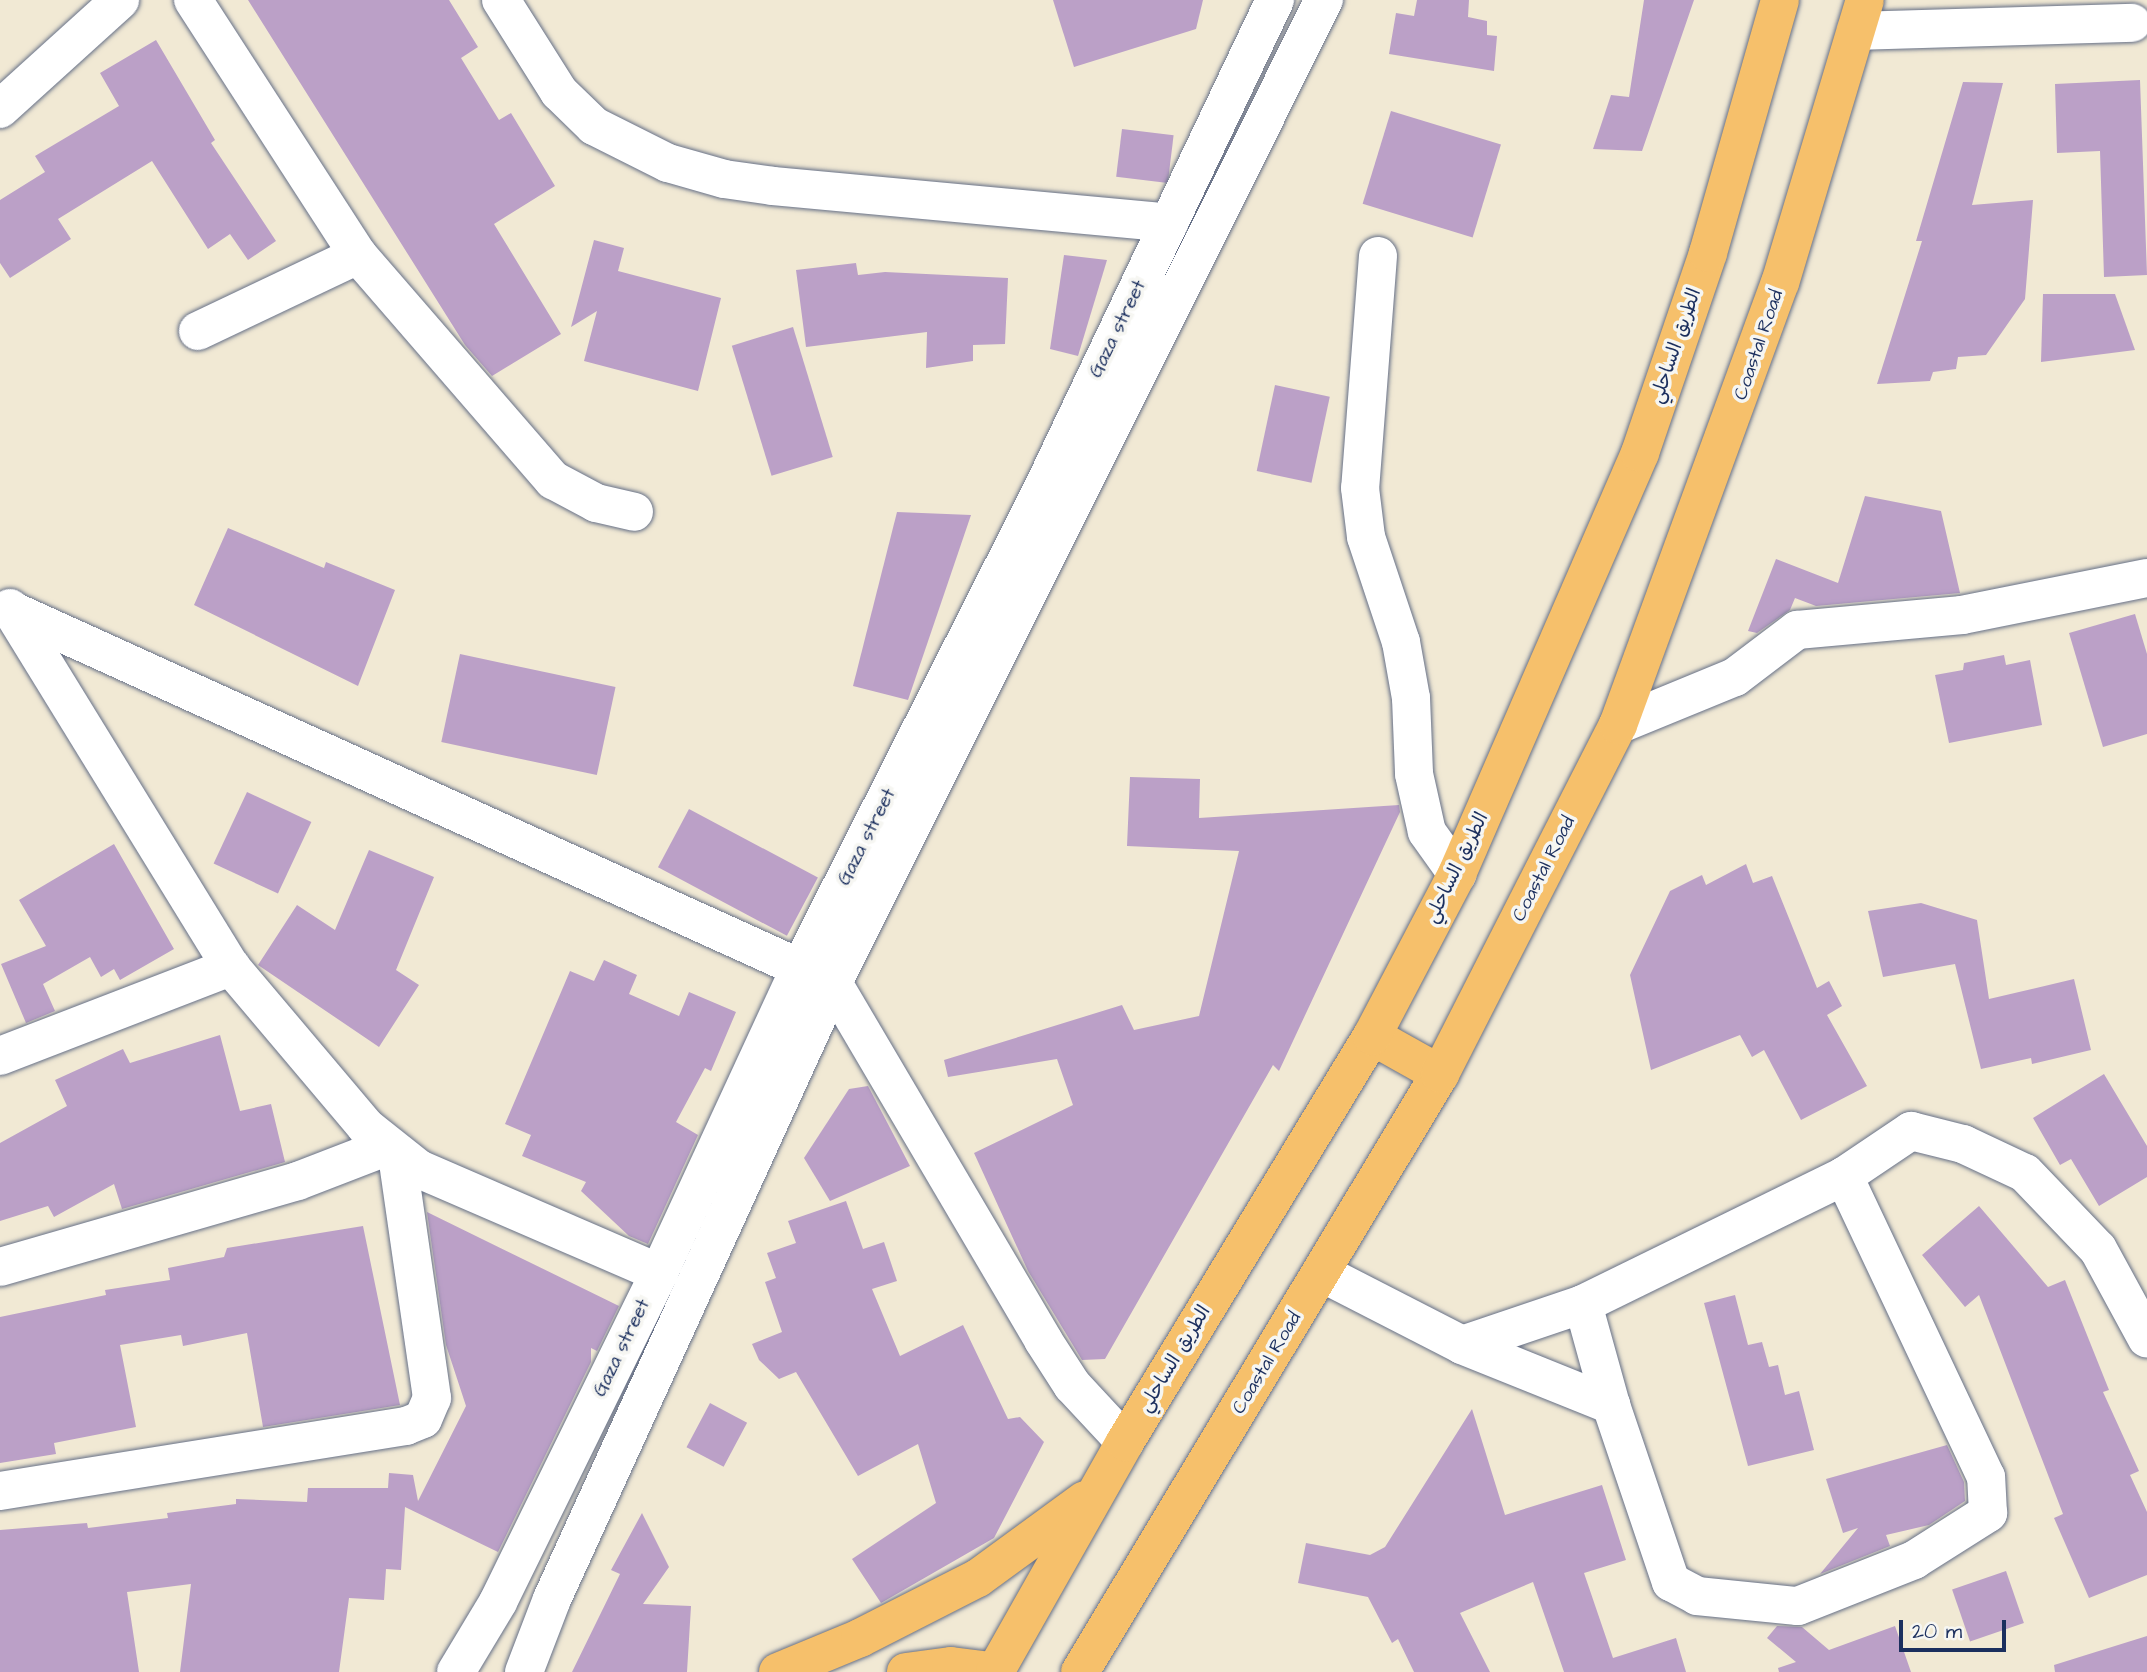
<!DOCTYPE html>
<meta charset="utf-8">
<style>
body{margin:0}
#map{position:relative;width:2147px;height:1672px;overflow:hidden;background:#f1e9d4;font-family:"Architects Daughter","Playpen Sans Arabic",sans-serif}
div>[style]{position:absolute}
[style*='--x']{left:calc(var(--x)*1px);top:calc(var(--y)*1px);width:calc(var(--w)*1px);rotate:calc(var(--a)*1deg)}
.building>*{inset:0;background:#bba0c7;transform-origin:0 0}
.roads{filter:drop-shadow(0 0 2px #667087) drop-shadow(0 0 2px #667087)}
.minor>*{height:38px;margin:-19px;padding:0 19px;transform-origin:19px;border-radius:19px;background:#fff}
.major>*{height:38px;margin:-19px;padding:0 19px;transform-origin:19px;border-radius:19px;background:#f6c06b}
.highway>*{height:38px;margin:-19px;padding:0 19px;transform-origin:19px;border-radius:19px;background:#f6c06b}
span{translate:-50% -50%;white-space:nowrap;text-align:center;line-height:1.15;-webkit-text-stroke:7px #f6f6f2;paint-order:stroke}
.street-label{font-size:19px;color:#1b2f5e}
.scale{position:absolute;left:1899px;top:1620px;width:107px;height:32px;box-sizing:border-box;border:4px solid #1b2f5e;border-top:0;padding-left:9px;font-size:21px;line-height:24px;white-space:nowrap;color:#1b2f5e;-webkit-text-stroke:5px #f6f6f2;paint-order:stroke}
</style>
<div id="map">
<div class="building">
<div style="clip-path:polygon(248px 0,449px 0,478px 47px,461px 58px,499px 120px,511px 113px,555px 186px,494px 224px,561px 334px,492px 376px,465px 345px)"></div>
<div style="clip-path:polygon(1053px 0,1203px 0,1196px 29px,1074px 67px)"></div>
<div style="clip-path:polygon(1417px 0,1469px 0,1468px 17px,1487px 21px,1487px 35px,1497px 36px,1494px 71px,1389px 54px,1396px 13px,1414px 16px)"></div>
<div style="clip-path:polygon(1644px 0,1694px 0,1642px 151px,1593px 149px,1611px 95px,1629px 97px)"></div>
<div style="clip-path:polygon(156px 40px,215px 140px,211px 143px,276px 241px,248px 260px,230px 234px,208px 249px,152px 161px,58px 219px,71px 239px,10px 278px,0 263px,0 200px,45px 172px,35px 156px,119px 106px,100px 73px)"></div>
<div style="clip-path:polygon(2140px 80px,2147px 275px,2104px 277px,2100px 151px,2057px 153px,2055px 84px)"></div>
<div style="clip-path:polygon(1963px 82px,2003px 83px,1972px 205px,2033px 200px,2025px 299px,1986px 355px,1958px 357px,1956px 369px,1933px 372px,1930px 381px,1877px 384px,1922px 241px,1916px 241px)"></div>
<div style="left:1391px;top:111px;width:115px;height:97px;rotate:17deg"></div>
<div style="left:1122px;top:129px;width:52px;height:48px;rotate:7deg"></div>
<div style="clip-path:polygon(594px 240px,624px 248px,618px 271px,721px 298px,698px 391px,584px 361px,597px 311px,571px 327px)"></div>
<div style="clip-path:polygon(1064px 255px,1107px 260px,1078px 356px,1050px 349px)"></div>
<div style="clip-path:polygon(856px 263px,858px 275px,885px 272px,1008px 278px,1005px 344px,973px 345px,973px 361px,926px 368px,927px 332px,806px 347px,796px 270px)"></div>
<div style="clip-path:polygon(2043px 294px,2115px 294px,2135px 350px,2041px 362px)"></div>
<div style="left:793px;top:327px;width:136px;height:64px;rotate:73deg"></div>
<div style="left:1275px;top:385px;width:56px;height:88px;rotate:12deg"></div>
<div style="clip-path:polygon(1865px 496px,1941px 511px,1960px 593px,1816px 606px,1795px 598px,1790px 610px,1757px 633px,1748px 631px,1776px 559px,1838px 583px)"></div>
<div style="clip-path:polygon(897px 512px,971px 515px,908px 700px,853px 686px)"></div>
<div style="clip-path:polygon(228px 528px,324px 568px,326px 562px,395px 590px,358px 686px,194px 605px)"></div>
<div style="clip-path:polygon(2135px 614px,2147px 654px,2147px 734px,2103px 747px,2069px 633px)"></div>
<div style="left:460px;top:654px;width:159px;height:90px;rotate:12deg"></div>
<div style="clip-path:polygon(2004px 655px,2006px 665px,2030px 660px,2042px 725px,1949px 743px,1935px 675px,1963px 670px,1964px 663px)"></div>
<div style="clip-path:polygon(1130px 777px,1200px 779px,1199px 818px,1399px 805px,1400px 812px,1279px 1071px,1273px 1065px,1105px 1359px,1082px 1360px,1028px 1271px,974px 1153px,1073px 1105px,1057px 1059px,948px 1077px,944px 1060px,1122px 1005px,1134px 1030px,1199px 1016px,1239px 851px,1127px 846px)"></div>
<div style="left:247px;top:792px;width:71px;height:79px;rotate:25deg"></div>
<div style="left:689px;top:809px;width:146px;height:66px;rotate:28deg"></div>
<div style="clip-path:polygon(114px 844px,174px 949px,120px 980px,114px 969px,101px 977px,90px 957px,43px 984px,55px 1011px,26px 1023px,1px 964px,46px 946px,19px 900px)"></div>
<div style="clip-path:polygon(369px 850px,434px 877px,396px 970px,419px 985px,379px 1047px,258px 965px,297px 905px,335px 930px)"></div>
<div style="clip-path:polygon(1746px 864px,1753px 883px,1772px 876px,1817px 988px,1829px 981px,1842px 1006px,1827px 1015px,1867px 1086px,1801px 1120px,1764px 1050px,1752px 1057px,1740px 1035px,1651px 1070px,1630px 975px,1670px 891px,1702px 875px,1706px 885px)"></div>
<div style="clip-path:polygon(1921px 903px,1977px 920px,1989px 999px,2074px 979px,2091px 1050px,2032px 1064px,2031px 1058px,1981px 1069px,1955px 964px,1883px 977px,1868px 911px)"></div>
<div style="clip-path:polygon(604px 960px,637px 975px,629px 994px,679px 1016px,689px 992px,736px 1012px,711px 1071px,705px 1068px,676px 1122px,698px 1135px,648px 1244px,629px 1236px,581px 1191px,586px 1182px,522px 1156px,531px 1135px,505px 1124px,570px 971px,594px 981px)"></div>
<div style="clip-path:polygon(220px 1035px,240px 1111px,271px 1104px,285px 1162px,122px 1209px,114px 1184px,54px 1217px,48px 1206px,0 1221px,0 1143px,67px 1106px,55px 1080px,123px 1049px,130px 1063px)"></div>
<div style="clip-path:polygon(2104px 1074px,2147px 1146px,2147px 1177px,2099px 1206px,2071px 1159px,2060px 1165px,2033px 1118px)"></div>
<div style="clip-path:polygon(868px 1086px,910px 1166px,830px 1201px,804px 1158px,849px 1089px)"></div>
<div style="clip-path:polygon(846px 1201px,863px 1249px,884px 1242px,897px 1281px,872px 1289px,900px 1356px,963px 1325px,1008px 1419px,1020px 1417px,1044px 1442px,994px 1538px,881px 1603px,852px 1559px,936px 1503px,918px 1444px,858px 1476px,796px 1372px,779px 1379px,759px 1360px,752px 1344px,782px 1332px,765px 1282px,776px 1278px,767px 1253px,796px 1243px,788px 1221px)"></div>
<div style="clip-path:polygon(1979px 1206px,2048px 1287px,2065px 1280px,2109px 1390px,2103px 1392px,2139px 1471px,2130px 1475px,2147px 1512px,2147px 1575px,2089px 1598px,2054px 1518px,2063px 1514px,1979px 1295px,1965px 1307px,1922px 1255px)"></div>
<div style="clip-path:polygon(427px 1212px,619px 1306px,597px 1351px,591px 1348px,591px 1362px,498px 1552px,405px 1507px,401px 1570px,386px 1569px,384px 1600px,349px 1598px,339px 1672px,180px 1672px,191px 1584px,127px 1592px,139px 1672px,0 1672px,0 1530px,87px 1523px,88px 1528px,168px 1518px,167px 1513px,236px 1504px,236px 1499px,307px 1502px,308px 1488px,388px 1488px,389px 1473px,413px 1475px,418px 1501px,466px 1406px,446px 1345px)"></div>
<div style="clip-path:polygon(363px 1226px,400px 1405px,263px 1427px,247px 1333px,183px 1346px,181px 1335px,120px 1345px,136px 1427px,54px 1443px,56px 1454px,0 1463px,0 1317px,106px 1295px,105px 1290px,170px 1280px,168px 1268px,224px 1257px,227px 1248px)"></div>
<div style="clip-path:polygon(1735px 1295px,1748px 1345px,1762px 1342px,1769px 1367px,1778px 1365px,1785px 1395px,1799px 1391px,1814px 1450px,1748px 1466px,1704px 1303px)"></div>
<div style="left:710px;top:1403px;width:42px;height:50px;rotate:28deg"></div>
<div style="clip-path:polygon(1472px 1409px,1505px 1515px,1602px 1485px,1626px 1560px,1584px 1573px,1613px 1658px,1676px 1638px,1686px 1672px,1564px 1672px,1533px 1582px,1460px 1613px,1490px 1672px,1414px 1672px,1398px 1639px,1392px 1643px,1368px 1597px,1298px 1583px,1306px 1543px,1370px 1555px,1385px 1547px)"></div>
<div style="clip-path:polygon(1947px 1445px,1964px 1482px,1965px 1501px,1929px 1525px,1886px 1535px,1890px 1546px,1820px 1574px,1858px 1528px,1843px 1533px,1826px 1479px)"></div>
<div style="clip-path:polygon(642px 1513px,669px 1567px,643px 1604px,691px 1606px,687px 1672px,572px 1672px,620px 1574px,611px 1570px)"></div>
<div style="left:2006px;top:1571px;width:55px;height:57px;rotate:71deg"></div>
<div style="clip-path:polygon(1777px 1626px,1802px 1627px,1829px 1650px,1895px 1626px,1911px 1672px,1779px 1672px,1778px 1668px,1796px 1662px,1767px 1638px)"></div>
<div style="clip-path:polygon(2147px 1636px,2147px 1672px,2055px 1672px,2054px 1665px)"></div>
</div>
<div class="roads">
<div class="minor">
<div style="--x:193;--y:0;--w:304;--a:57.1"></div>
<div style="--x:358;--y:255;--w:298;--a:49.1"></div>
<div style="--x:553;--y:480;--w:49;--a:28.1"></div>
<div style="--x:596;--y:503;--w:39;--a:13"></div>
<div style="--x:501;--y:0;--w:109;--a:57.8"></div>
<div style="--x:559;--y:92;--w:49;--a:44.2"></div>
<div style="--x:594;--y:126;--w:83;--a:26.6"></div>
<div style="--x:668;--y:163;--w:58;--a:15.9"></div>
<div style="--x:724;--y:179;--w:49;--a:8.1"></div>
<div style="--x:773;--y:186;--w:398;--a:5.3"></div>
<div style="--x:1856;--y:31;--w:276;--a:-1.7"></div>
<div style="--x:0;--y:109;--w:162;--a:-42.2"></div>
<div style="--x:1378;--y:256;--w:233;--a:94.4"></div>
<div style="--x:1360;--y:488;--w:49;--a:83"></div>
<div style="--x:1366;--y:537;--w:111;--a:71.6"></div>
<div style="--x:1401;--y:642;--w:57;--a:79.9"></div>
<div style="--x:1411;--y:698;--w:76;--a:87.7"></div>
<div style="--x:1414;--y:774;--w:59;--a:77.4"></div>
<div style="--x:1427;--y:832;--w:52;--a:54.5"></div>
<div style="--x:198;--y:331;--w:177;--a:-25.4"></div>
<div style="--x:10;--y:608;--w:422;--a:58.4"></div>
<div style="--x:231;--y:967;--w:209;--a:49.8"></div>
<div style="--x:366;--y:1127;--w:68;--a:38.4"></div>
<div style="--x:419;--y:1169;--w:262;--a:23.4"></div>
<div style="--x:11;--y:610;--w:903;--a:24.41"></div>
<div style="--x:833;--y:983;--w:414;--a:59.5"></div>
<div style="--x:1043;--y:1340;--w:54;--a:57.2"></div>
<div style="--x:1072;--y:1385;--w:78;--a:47.1"></div>
<div style="--x:1618;--y:725;--w:126;--a:-22.3"></div>
<div style="--x:1735;--y:677;--w:78;--a:-37.2"></div>
<div style="--x:1797;--y:630;--w:166;--a:-5.2"></div>
<div style="--x:1962;--y:615;--w:189;--a:-11.3"></div>
<div style="--x:0;--y:1056;--w:248;--a:-21.1"></div>
<div style="--x:0;--y:1267;--w:310;--a:-16.1"></div>
<div style="--x:298;--y:1181;--w:94;--a:-21.1"></div>
<div style="--x:1322;--y:1273;--w:157;--a:27.2"></div>
<div style="--x:1462;--y:1345;--w:161;--a:21.9"></div>
<div style="--x:1583;--y:1304;--w:105;--a:74.5"></div>
<div style="--x:1611;--y:1405;--w:187;--a:71.3"></div>
<div style="--x:1671;--y:1582;--w:30;--a:28"></div>
<div style="--x:1697;--y:1596;--w:101;--a:5.7"></div>
<div style="--x:1798;--y:1606;--w:125;--a:-21.6"></div>
<div style="--x:1914;--y:1560;--w:88;--a:-32.4"></div>
<div style="--x:1988;--y:1513;--w:36;--a:-93"></div>
<div style="--x:1986;--y:1477;--w:333;--a:-115.3"></div>
<div style="--x:1462;--y:1345;--w:128;--a:-18.7"></div>
<div style="--x:1583;--y:1304;--w:291;--a:-26.1"></div>
<div style="--x:1844;--y:1176;--w:81;--a:-33.9"></div>
<div style="--x:1911;--y:1131;--w:54;--a:14"></div>
<div style="--x:1963;--y:1144;--w:68;--a:25.1"></div>
<div style="--x:2025;--y:1173;--w:105;--a:46.2"></div>
<div style="--x:2098;--y:1249;--w:102;--a:61.4"></div>
<div style="--x:0;--y:1491;--w:411;--a:-9.1"></div>
<div style="--x:406;--y:1426;--w:18;--a:-22"></div>
<div style="--x:423;--y:1419;--w:23;--a:-67"></div>
<div style="--x:432;--y:1398;--w:246;--a:-98.2"></div>
<div style="--x:456;--y:1672;--w:82;--a:-59"></div>
<div style="--x:498;--y:1602;--w:366;--a:-63.9"></div>
<div style="--x:659;--y:1273;--w:334;--a:-65.2"></div>
<div style="--x:799;--y:970;--w:536;--a:-63.15"></div>
<div style="--x:1041;--y:492;--w:545;--a:-64.56"></div>
<div style="--x:524;--y:1672;--w:78;--a:-69"></div>
<div style="--x:552;--y:1599;--w:677;--a:-65.48"></div>
<div style="--x:833;--y:983;--w:1099;--a:-63.46"></div>
</div>
<div class="major">
<div style="--x:906;--y:1672;--w:45;--a:-7.6"></div>
<div style="--x:951;--y:1666;--w:46;--a:7.4"></div>
</div>
<div class="highway">
<div style="--x:1372;--y:1036;--w:78;--a:29.2"></div>
<div style="--x:778;--y:1672;--w:89;--a:-22.5"></div>
<div style="--x:860;--y:1638;--w:132;--a:-27"></div>
<div style="--x:978;--y:1578;--w:132;--a:-36.1"></div>
<div style="--x:995;--y:1672;--w:264;--a:-60.5"></div>
<div style="--x:1125;--y:1442;--w:475;--a:-58.7"></div>
<div style="--x:1372;--y:1036;--w:183;--a:-62.3"></div>
<div style="--x:1457;--y:874;--w:459;--a:-66.5"></div>
<div style="--x:1640;--y:453;--w:211;--a:-71.2"></div>
<div style="--x:1708;--y:253;--w:263;--a:-74.1"></div>
<div style="--x:1080;--y:1672;--w:698;--a:-58.95"></div>
<div style="--x:1440;--y:1074;--w:392;--a:-63"></div>
<div style="--x:1618;--y:725;--w:471;--a:-69.9"></div>
<div style="--x:1780;--y:283;--w:295;--a:-73.3"></div>
</div>
</div>
<div class="street-label">
<span style="left:1118px;top:329px;rotate:-64deg">Gaza street</span>
<span style="left:1759px;top:345px;rotate:-71deg">Coastal Road</span>
<span style="left:1676px;top:346px;rotate:-71deg">الطريق الساحلي</span>
<span style="left:867px;top:837px;rotate:-63deg">Gaza street</span>
<span style="left:1457px;top:868px;rotate:-64deg">الطريق الساحلي</span>
<span style="left:1544px;top:869px;rotate:-63deg">Coastal Road</span>
<span style="left:622px;top:1348px;rotate:-64deg">Gaza street</span>
<span style="left:1175px;top:1359px;rotate:-59deg">الطريق الساحلي</span>
<span style="left:1267px;top:1363px;rotate:-59deg">Coastal Road</span>
</div>
<div class="scale">20 m</div>
</div>
